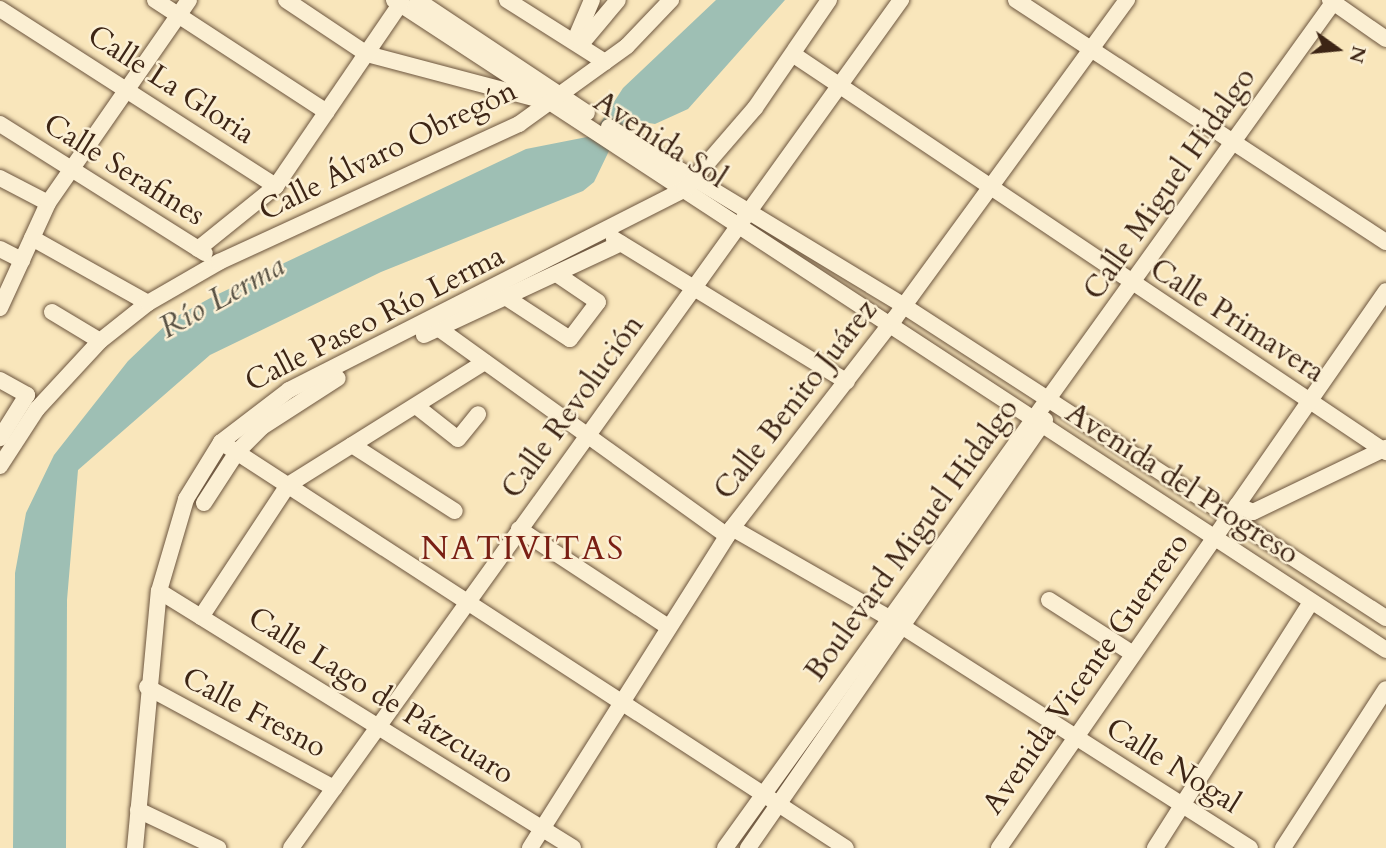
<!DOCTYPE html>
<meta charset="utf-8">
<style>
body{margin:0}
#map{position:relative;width:1386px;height:848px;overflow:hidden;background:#f9e6bb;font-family:Cardo,serif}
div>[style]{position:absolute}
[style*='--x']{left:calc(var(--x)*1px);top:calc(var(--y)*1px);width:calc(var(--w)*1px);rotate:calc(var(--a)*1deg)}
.water>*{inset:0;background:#9ebfb4}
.roads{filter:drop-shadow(0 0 2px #6c553e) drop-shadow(0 0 2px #6c553e)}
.minor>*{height:16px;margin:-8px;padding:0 8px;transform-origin:8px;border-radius:8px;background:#fbefd3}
span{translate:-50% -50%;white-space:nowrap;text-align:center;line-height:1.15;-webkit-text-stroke:5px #fbefd3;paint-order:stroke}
.street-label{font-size:30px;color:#3d2515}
.water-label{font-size:32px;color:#5a5345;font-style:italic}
.quarter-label{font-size:33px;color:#7a1f14;letter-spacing:2px}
.north{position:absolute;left:1302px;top:14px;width:70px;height:70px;-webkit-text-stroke:5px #fbefd3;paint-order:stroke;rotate:105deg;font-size:19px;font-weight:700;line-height:28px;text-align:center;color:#3d2515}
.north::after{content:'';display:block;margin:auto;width:24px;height:32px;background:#3d2515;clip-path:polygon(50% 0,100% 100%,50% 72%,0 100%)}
</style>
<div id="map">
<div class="water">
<div style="clip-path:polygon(716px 0,785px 0,688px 109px,655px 124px,630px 120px,621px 126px,594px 182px,583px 191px,381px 272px,210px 355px,78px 470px,67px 600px,66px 848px,13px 848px,15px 573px,26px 513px,54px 455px,128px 361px,172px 319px,214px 296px,526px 149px,592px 136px,623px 88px)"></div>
</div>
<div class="roads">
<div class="minor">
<div style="--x:155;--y:0;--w:205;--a:33.1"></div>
<div style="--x:286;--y:0;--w:97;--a:33.7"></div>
<div style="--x:367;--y:54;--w:173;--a:14.8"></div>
<div style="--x:394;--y:0;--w:1186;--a:33.23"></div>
<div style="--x:417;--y:0;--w:204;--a:33.6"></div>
<div style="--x:507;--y:0;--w:116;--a:32.3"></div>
<div style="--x:1016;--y:0;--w:442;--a:33.2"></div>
<div style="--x:1330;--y:0;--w:68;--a:34.9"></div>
<div style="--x:0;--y:9;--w:328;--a:32.7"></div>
<div style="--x:575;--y:40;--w:43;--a:-67"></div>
<div style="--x:581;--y:44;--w:57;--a:-49.9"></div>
<div style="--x:794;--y:55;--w:713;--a:33.85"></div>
<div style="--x:0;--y:124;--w:242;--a:32.2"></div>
<div style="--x:609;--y:127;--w:345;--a:31.2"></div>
<div style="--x:904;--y:306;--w:574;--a:32.92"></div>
<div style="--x:0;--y:178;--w:54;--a:27.5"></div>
<div style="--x:32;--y:238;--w:133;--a:29.3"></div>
<div style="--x:614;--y:239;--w:273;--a:31.5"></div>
<div style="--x:0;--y:249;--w:25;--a:27"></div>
<div style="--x:198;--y:249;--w:100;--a:-38.9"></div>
<div style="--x:276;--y:186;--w:220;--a:-55.7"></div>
<div style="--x:507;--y:298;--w:75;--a:33.1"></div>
<div style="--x:570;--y:339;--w:46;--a:-52.9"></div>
<div style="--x:598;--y:302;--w:48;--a:-146"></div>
<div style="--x:0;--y:308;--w:115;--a:-65.4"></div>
<div style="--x:48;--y:203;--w:247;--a:-55.2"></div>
<div style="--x:52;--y:312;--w:56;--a:31.1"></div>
<div style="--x:438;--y:328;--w:356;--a:35.7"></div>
<div style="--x:424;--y:335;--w:217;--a:-25"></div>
<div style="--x:0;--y:380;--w:31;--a:29"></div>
<div style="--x:27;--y:395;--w:51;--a:122.1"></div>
<div style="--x:416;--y:406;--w:53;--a:38.2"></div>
<div style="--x:458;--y:439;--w:32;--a:-51"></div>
<div style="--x:221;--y:442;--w:745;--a:33.01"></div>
<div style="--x:352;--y:445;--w:122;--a:32.7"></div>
<div style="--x:0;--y:466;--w:68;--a:-57"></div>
<div style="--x:37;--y:409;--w:93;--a:-47.2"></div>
<div style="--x:100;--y:341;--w:61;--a:-38.4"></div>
<div style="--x:148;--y:303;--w:82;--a:-30"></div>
<div style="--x:219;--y:262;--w:330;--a:-24.7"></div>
<div style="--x:519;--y:124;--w:133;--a:-35.8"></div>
<div style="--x:627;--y:46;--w:64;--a:-46.3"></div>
<div style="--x:204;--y:503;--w:61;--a:-57.1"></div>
<div style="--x:237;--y:452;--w:35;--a:-45"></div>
<div style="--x:262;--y:427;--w:90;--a:-32.8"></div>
<div style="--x:1237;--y:505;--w:17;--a:24"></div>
<div style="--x:1253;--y:512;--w:148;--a:-25.7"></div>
<div style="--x:732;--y:528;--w:181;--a:29.8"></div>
<div style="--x:889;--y:618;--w:428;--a:32.5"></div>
<div style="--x:519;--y:529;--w:178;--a:33.3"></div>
<div style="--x:159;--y:591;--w:487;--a:31.8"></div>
<div style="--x:1049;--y:600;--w:100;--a:32.7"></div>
<div style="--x:201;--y:617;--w:158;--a:-56.6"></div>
<div style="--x:288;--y:485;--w:232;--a:-32"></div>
<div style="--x:147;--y:687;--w:213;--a:28.4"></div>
<div style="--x:138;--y:810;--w:89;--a:25.4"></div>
<div style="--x:135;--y:848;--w:258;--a:-84.7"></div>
<div style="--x:159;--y:591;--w:96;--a:-73.6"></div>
<div style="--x:186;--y:499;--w:67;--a:-58.4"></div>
<div style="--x:221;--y:442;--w:86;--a:-37.4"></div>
<div style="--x:289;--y:390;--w:444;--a:-26.9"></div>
<div style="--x:685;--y:189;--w:107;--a:-49.2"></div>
<div style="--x:755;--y:108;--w:131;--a:-55.6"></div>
<div style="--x:291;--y:848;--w:1045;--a:-54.27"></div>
<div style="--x:530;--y:848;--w:378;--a:-57.7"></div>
<div style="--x:732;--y:528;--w:266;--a:-52.2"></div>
<div style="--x:895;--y:318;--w:394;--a:-53.9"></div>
<div style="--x:725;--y:848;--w:1045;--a:-54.27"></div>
<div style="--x:748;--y:848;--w:521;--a:-55.24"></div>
<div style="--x:999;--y:848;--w:678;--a:-55.21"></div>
<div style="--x:1155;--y:848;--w:291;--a:-57.6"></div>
<div style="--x:1283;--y:848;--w:189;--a:-57.1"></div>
</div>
</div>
<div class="street-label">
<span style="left:171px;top:85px;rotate:33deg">Calle La Gloria</span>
<span style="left:660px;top:140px;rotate:33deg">Avenida Sol</span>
<span style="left:388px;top:151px;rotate:-26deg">Calle Álvaro Obregón</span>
<span style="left:124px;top:170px;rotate:32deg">Calle Serafines</span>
<span style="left:1170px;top:184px;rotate:-55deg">Calle Miguel Hidalgo</span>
<span style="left:375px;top:319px;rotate:-27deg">Calle Paseo Río Lerma</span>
<span style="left:1237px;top:321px;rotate:33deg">Calle Primavera</span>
<span style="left:796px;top:400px;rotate:-52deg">Calle Benito Juárez</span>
<span style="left:573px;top:407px;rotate:-54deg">Calle Revolución</span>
<span style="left:1182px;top:484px;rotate:33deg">Avenida del Progreso</span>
<span style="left:912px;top:540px;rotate:-54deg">Boulevard Miguel Hidalgo</span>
<span style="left:1086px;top:674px;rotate:-55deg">Avenida Vicente Guerrero</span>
<span style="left:381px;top:696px;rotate:32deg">Calle Lago de Pátzcuaro</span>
<span style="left:254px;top:713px;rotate:28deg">Calle Fresno</span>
<span style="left:1173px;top:766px;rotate:32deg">Calle Nogal</span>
</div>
<div class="water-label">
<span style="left:222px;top:297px;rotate:-29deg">Río Lerma</span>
</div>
<div class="quarter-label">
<span style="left:523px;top:549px">NATIVITAS</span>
</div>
<div class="north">N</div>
</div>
